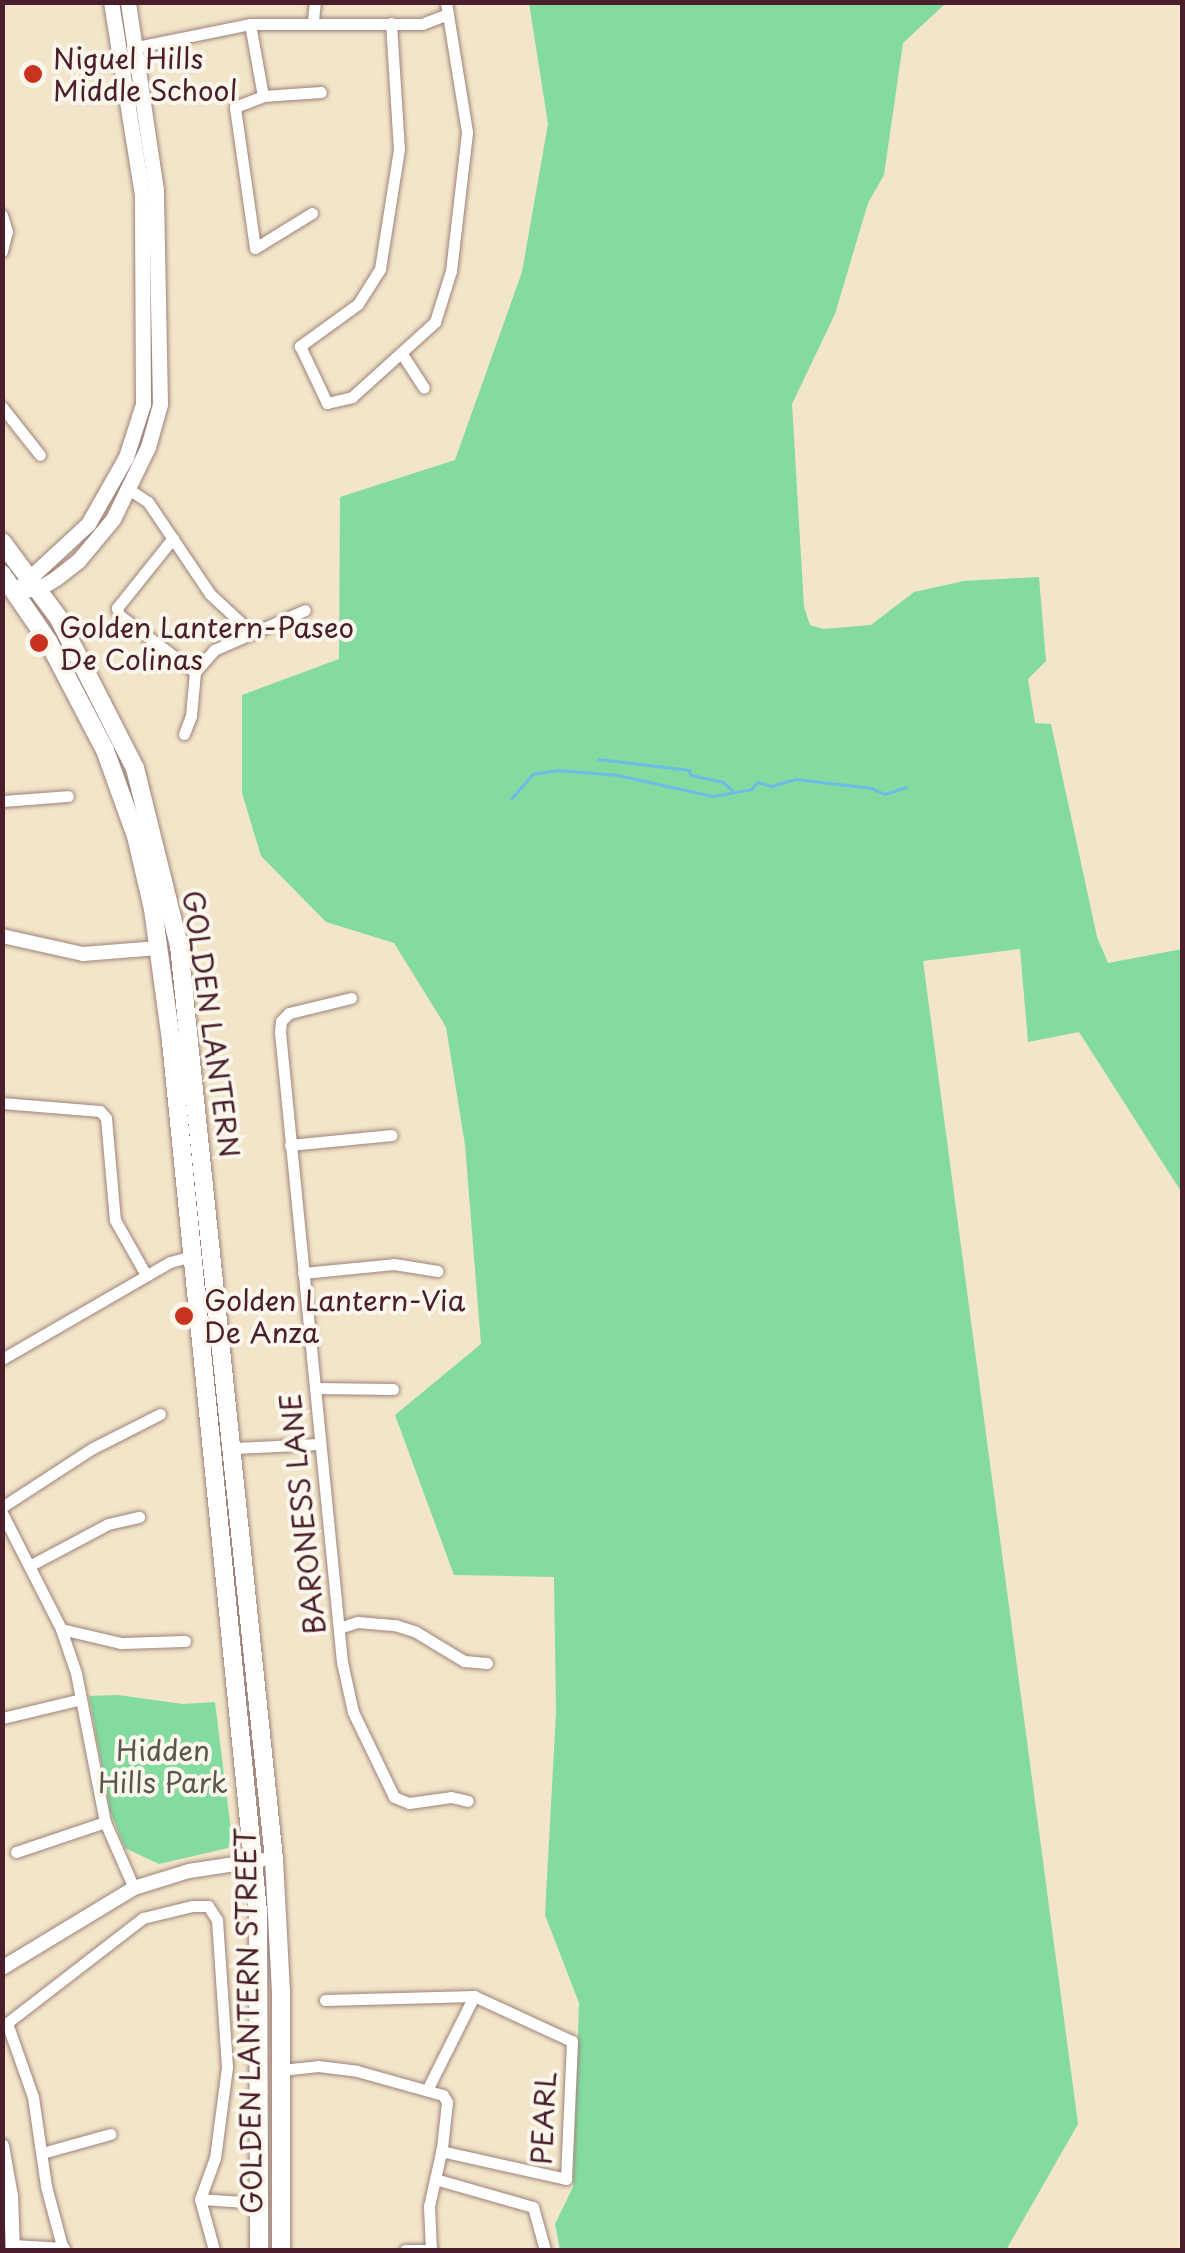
<!DOCTYPE html>
<style>
body{margin:0}
#map{position:relative;width:1185px;height:2253px;overflow:hidden;background:#f2e5c9;font-family:"Playpen Sans",sans-serif}
div>[style]{position:absolute}
[style*='--x']{left:calc(var(--x)*1px);top:calc(var(--y)*1px);width:calc(var(--w)*1px);rotate:calc(var(--a)*1deg)}
.green>*{inset:0;background:#83dba0}
.stream>*{height:2.5px;margin:-1.25px;padding:0 1.25px;transform-origin:1.25px;border-radius:1.25px;background:#6dbbe7}
.roads{filter:drop-shadow(0 0 2px #9e827a) drop-shadow(0 0 2px #9e827a)}
.minor>*{height:11px;margin:-5.5px;padding:0 5.5px;transform-origin:5.5px;border-radius:5.5px;background:#fff}
.tertiary>*{height:14px;margin:-7px;padding:0 7px;transform-origin:7px;border-radius:7px;background:#fff}
.secondary>*{height:15px;margin:-7.5px;padding:0 7.5px;transform-origin:7.5px;border-radius:7.5px;background:#fff}
.primary>*{height:18px;margin:-9px;padding:0 9px;transform-origin:9px;border-radius:9px;background:#fff}
.dots>*{width:28px;height:28px;translate:-50% -50%;box-sizing:border-box;border:5px solid #fbf7ec;border-radius:50%}
span{translate:-50% -50%;white-space:nowrap;text-align:center;line-height:1.15;-webkit-text-stroke:8px #fbf7ec;paint-order:stroke}
.poi-label{font-size:28px;color:#4a1f2b}
.left{translate:0 -50%;text-align:left}
.street-label{font-size:28px;color:#4a1f2b}
.park-label{font-size:28px;color:#5b574e}
.frame{position:absolute;inset:0;border:5px solid #4a1f2b;pointer-events:none}
</style>
<div id="map">
<div class="green">
<div style="clip-path:polygon(529px 3px,946px 3px,903px 43px,884px 175px,868px 203px,835px 314px,792px 404px,804px 607px,810px 625px,823px 629px,871px 625px,914px 592px,964px 581px,1039px 577px,1046px 661px,1028px 679px,1035px 723px,1051px 724px,1097px 937px,1108px 963px,1182px 949px,1182px 1193px,1079px 1032px,1028px 1042px,1020px 949px,923px 961px,1078px 2124px,1006px 2250px,560px 2250px,555px 2224px,573px 2187px,579px 2003px,545px 1915px,556px 1713px,554px 1577px,454px 1575px,395px 1415px,481px 1344px,465px 1145px,446px 1027px,394px 943px,326px 922px,261px 856px,242px 793px,242px 695px,339px 659px,340px 497px,455px 460px,522px 272px,548px 124px)"></div>
<div style="clip-path:polygon(118px 1695px,183px 1704px,215px 1702px,232px 1839px,228px 1848px,159px 1864px,125px 1848px,110px 1811px,89px 1696px)"></div>
</div>
<div class="stream">
<div style="--x:598;--y:759;--w:92;--a:6.9"></div>
<div style="--x:689;--y:770;--w:5;--a:68"></div>
<div style="--x:691;--y:775;--w:33;--a:12"></div>
<div style="--x:723;--y:782;--w:12;--a:42"></div>
<div style="--x:511;--y:799;--w:33;--a:-49"></div>
<div style="--x:533;--y:774;--w:25;--a:-9"></div>
<div style="--x:558;--y:770;--w:60;--a:4.8"></div>
<div style="--x:618;--y:775;--w:97;--a:12.5"></div>
<div style="--x:713;--y:796;--w:39;--a:-10"></div>
<div style="--x:751;--y:789;--w:10;--a:-45"></div>
<div style="--x:758;--y:782;--w:14;--a:17"></div>
<div style="--x:771;--y:786;--w:26;--a:-16"></div>
<div style="--x:796;--y:779;--w:76;--a:6.8"></div>
<div style="--x:871;--y:788;--w:15;--a:23"></div>
<div style="--x:885;--y:794;--w:22;--a:-18"></div>
</div>
<div class="roads">
<div class="minor">
<div style="--x:313;--y:20;--w:18;--a:-84"></div>
<div style="--x:391;--y:23;--w:126;--a:86.4"></div>
<div style="--x:399;--y:149;--w:121;--a:99"></div>
<div style="--x:380;--y:269;--w:41;--a:122.2"></div>
<div style="--x:358;--y:304;--w:72;--a:144.1"></div>
<div style="--x:300;--y:346;--w:63;--a:64.7"></div>
<div style="--x:327;--y:403;--w:26;--a:-13"></div>
<div style="--x:352;--y:397;--w:112;--a:-42.1"></div>
<div style="--x:435;--y:322;--w:53;--a:-72.6"></div>
<div style="--x:451;--y:271;--w:140;--a:-83.4"></div>
<div style="--x:467;--y:132;--w:132;--a:-99.2"></div>
<div style="--x:250;--y:24;--w:73;--a:79.8"></div>
<div style="--x:132;--y:48;--w:120;--a:-11.5"></div>
<div style="--x:250;--y:24;--w:172;--a:0"></div>
<div style="--x:422;--y:24;--w:28;--a:-21"></div>
<div style="--x:312;--y:213;--w:67;--a:148.4"></div>
<div style="--x:255;--y:248;--w:142;--a:-98.1"></div>
<div style="--x:235;--y:107;--w:30;--a:-21"></div>
<div style="--x:263;--y:96;--w:58;--a:-3.9"></div>
<div style="--x:2;--y:215;--w:17;--a:73"></div>
<div style="--x:7;--y:231;--w:21;--a:104"></div>
<div style="--x:402;--y:354;--w:40;--a:57.1"></div>
<div style="--x:2;--y:407;--w:61;--a:51.6"></div>
<div style="--x:130;--y:490;--w:22;--a:34"></div>
<div style="--x:148;--y:502;--w:111;--a:56"></div>
<div style="--x:210;--y:594;--w:57;--a:42.9"></div>
<div style="--x:173;--y:538;--w:90;--a:128.7"></div>
<div style="--x:117;--y:608;--w:7;--a:74"></div>
<div style="--x:119;--y:615;--w:95;--a:36.9"></div>
<div style="--x:184;--y:734;--w:19;--a:-69"></div>
<div style="--x:191;--y:716;--w:44;--a:-84.8"></div>
<div style="--x:195;--y:672;--w:29;--a:-49"></div>
<div style="--x:214;--y:650;--w:99;--a:-23.7"></div>
<div style="--x:2;--y:801;--w:66;--a:-4.3"></div>
<div style="--x:351;--y:998;--w:64;--a:166.4"></div>
<div style="--x:289;--y:1013;--w:11;--a:135"></div>
<div style="--x:281;--y:1021;--w:11;--a:95"></div>
<div style="--x:280;--y:1032;--w:633;--a:84.38"></div>
<div style="--x:342;--y:1662;--w:51;--a:77.6"></div>
<div style="--x:353;--y:1712;--w:94;--a:64.2"></div>
<div style="--x:394;--y:1797;--w:16;--a:22"></div>
<div style="--x:409;--y:1803;--w:42;--a:-8.1"></div>
<div style="--x:451;--y:1797;--w:17;--a:13"></div>
<div style="--x:2;--y:1103;--w:98;--a:4.7"></div>
<div style="--x:100;--y:1111;--w:9;--a:49"></div>
<div style="--x:106;--y:1118;--w:102;--a:85"></div>
<div style="--x:115;--y:1220;--w:63;--a:60.6"></div>
<div style="--x:290;--y:1145;--w:102;--a:-5.6"></div>
<div style="--x:303;--y:1273;--w:91;--a:-5.6"></div>
<div style="--x:394;--y:1264;--w:44;--a:9.2"></div>
<div style="--x:2;--y:1359;--w:194;--a:-30"></div>
<div style="--x:170;--y:1262;--w:24;--a:-15"></div>
<div style="--x:315;--y:1388;--w:78;--a:0.7"></div>
<div style="--x:235;--y:1448;--w:83;--a:-2.8"></div>
<div style="--x:2;--y:1507;--w:108;--a:-33"></div>
<div style="--x:93;--y:1448;--w:75;--a:-26.9"></div>
<div style="--x:2;--y:1513;--w:130;--a:63"></div>
<div style="--x:61;--y:1629;--w:46;--a:71.2"></div>
<div style="--x:76;--y:1673;--w:152;--a:79"></div>
<div style="--x:105;--y:1822;--w:72;--a:66.3"></div>
<div style="--x:31;--y:1565;--w:87;--a:-28"></div>
<div style="--x:108;--y:1524;--w:32;--a:-13"></div>
<div style="--x:339;--y:1628;--w:20;--a:-18"></div>
<div style="--x:358;--y:1622;--w:37;--a:5"></div>
<div style="--x:395;--y:1625;--w:22;--a:18"></div>
<div style="--x:416;--y:1632;--w:56;--a:31.1"></div>
<div style="--x:464;--y:1661;--w:23;--a:5"></div>
<div style="--x:61;--y:1629;--w:62;--a:13.1"></div>
<div style="--x:121;--y:1643;--w:64;--a:-1.8"></div>
<div style="--x:2;--y:1718;--w:81;--a:-13.5"></div>
<div style="--x:16;--y:1852;--w:94;--a:-18.6"></div>
<div style="--x:325;--y:2000;--w:149;--a:-1.5"></div>
<div style="--x:474;--y:1996;--w:108;--a:24.7"></div>
<div style="--x:572;--y:2041;--w:138;--a:92.5"></div>
<div style="--x:566;--y:2179;--w:128;--a:-167.4"></div>
<div style="--x:281;--y:2070;--w:37;--a:-6"></div>
<div style="--x:318;--y:2066;--w:39;--a:7"></div>
<div style="--x:357;--y:2071;--w:89;--a:15.6"></div>
<div style="--x:443;--y:2095;--w:8;--a:60"></div>
<div style="--x:447;--y:2102;--w:46;--a:96.2"></div>
<div style="--x:442;--y:2148;--w:59;--a:102.6"></div>
<div style="--x:429;--y:2206;--w:44;--a:87.4"></div>
<div style="--x:428;--y:2088;--w:103;--a:-63.4"></div>
<div style="--x:42;--y:2153;--w:71;--a:-15.6"></div>
<div style="--x:435;--y:2179;--w:102;--a:15.9"></div>
<div style="--x:533;--y:2207;--w:45;--a:74.4"></div>
<div style="--x:200;--y:2199;--w:59;--a:3.9"></div>
<div style="--x:13;--y:2245;--w:51;--a:3.4"></div>
<div style="--x:63;--y:2250;--w:66;--a:-104.9"></div>
<div style="--x:46;--y:2186;--w:90;--a:-98.3"></div>
<div style="--x:33;--y:2097;--w:78;--a:-109.4"></div>
<div style="--x:7;--y:2023;--w:172;--a:-37.7"></div>
<div style="--x:143;--y:1918;--w:50;--a:-13.8"></div>
<div style="--x:192;--y:1906;--w:16;--a:0"></div>
<div style="--x:208;--y:1906;--w:17;--a:57"></div>
<div style="--x:217;--y:1920;--w:147;--a:86.1"></div>
<div style="--x:227;--y:2067;--w:92;--a:97.5"></div>
<div style="--x:215;--y:2158;--w:44;--a:110.1"></div>
<div style="--x:200;--y:2199;--w:53;--a:74.6"></div>
<div style="--x:405;--y:2250;--w:27;--a:0"></div>
</div>
<div class="tertiary">
<div style="--x:2;--y:936;--w:83;--a:12.5"></div>
<div style="--x:83;--y:954;--w:75;--a:-4.6"></div>
<div style="--x:2;--y:1968;--w:154;--a:-31.2"></div>
<div style="--x:134;--y:1888;--w:58;--a:-17.2"></div>
<div style="--x:189;--y:1871;--w:73;--a:-8.7"></div>
<div style="--x:2;--y:2146;--w:51;--a:79.8"></div>
<div style="--x:11;--y:2196;--w:54;--a:87.9"></div>
</div>
<div class="secondary">
<div style="--x:23;--y:584;--w:88;--a:-42.7"></div>
<div style="--x:88;--y:524;--w:77;--a:-60.4"></div>
<div style="--x:126;--y:457;--w:56;--a:-72.2"></div>
<div style="--x:143;--y:404;--w:209;--a:-90.3"></div>
<div style="--x:142;--y:195;--w:195;--a:-99.1"></div>
<div style="--x:16;--y:590;--w:22;--a:-3"></div>
<div style="--x:38;--y:589;--w:21;--a:-31"></div>
<div style="--x:56;--y:578;--w:28;--a:-38"></div>
<div style="--x:78;--y:561;--w:55;--a:-50.2"></div>
<div style="--x:113;--y:519;--w:80;--a:-64.1"></div>
<div style="--x:148;--y:447;--w:45;--a:-74.4"></div>
<div style="--x:160;--y:404;--w:214;--a:-91.1"></div>
<div style="--x:156;--y:190;--w:190;--a:-98.5"></div>
</div>
<div class="primary">
<div style="--x:2;--y:542;--w:94;--a:53.3"></div>
<div style="--x:58;--y:617;--w:169;--a:63"></div>
<div style="--x:135;--y:768;--w:183;--a:76.1"></div>
<div style="--x:179;--y:946;--w:918;--a:84.06"></div>
<div style="--x:274;--y:1859;--w:135;--a:87"></div>
<div style="--x:281;--y:1994;--w:256;--a:90"></div>
<div style="--x:2;--y:574;--w:81;--a:55.5"></div>
<div style="--x:48;--y:641;--w:123;--a:62.4"></div>
<div style="--x:105;--y:750;--w:91;--a:70.2"></div>
<div style="--x:136;--y:836;--w:75;--a:76.9"></div>
<div style="--x:153;--y:909;--w:133;--a:82.2"></div>
<div style="--x:171;--y:1041;--w:874;--a:84.29"></div>
<div style="--x:258;--y:1911;--w:339;--a:89.8"></div>
</div>
</div>
<div class="dots">
<div style="left:33px;top:74px;background:#c8321e"></div>
<div style="left:39px;top:643px;background:#c8321e"></div>
<div style="left:184px;top:1316px;background:#c8321e"></div>
</div>
<div class="poi-label">
<span class="left" style="left:53px;top:74px">Niguel Hills<br>Middle School</span>
<span class="left" style="left:59px;top:643px">Golden Lantern-Paseo<br>De Colinas</span>
<span class="left" style="left:204px;top:1316px">Golden Lantern-Via<br>De Anza</span>
</div>
<div class="street-label">
<span style="left:212px;top:1024px;rotate:82deg">GOLDEN LANTERN</span>
<span style="left:302px;top:1514px;rotate:-96deg">BARONESS LANE</span>
<span style="left:248px;top:2021px;rotate:-91deg">GOLDEN LANTERN STREET</span>
<span style="left:543px;top:2118px;rotate:-87deg">PEARL</span>
</div>
<div class="park-label">
<span style="left:163px;top:1766px">Hidden<br>Hills Park</span>
</div>
<div class="frame"></div>
</div>
